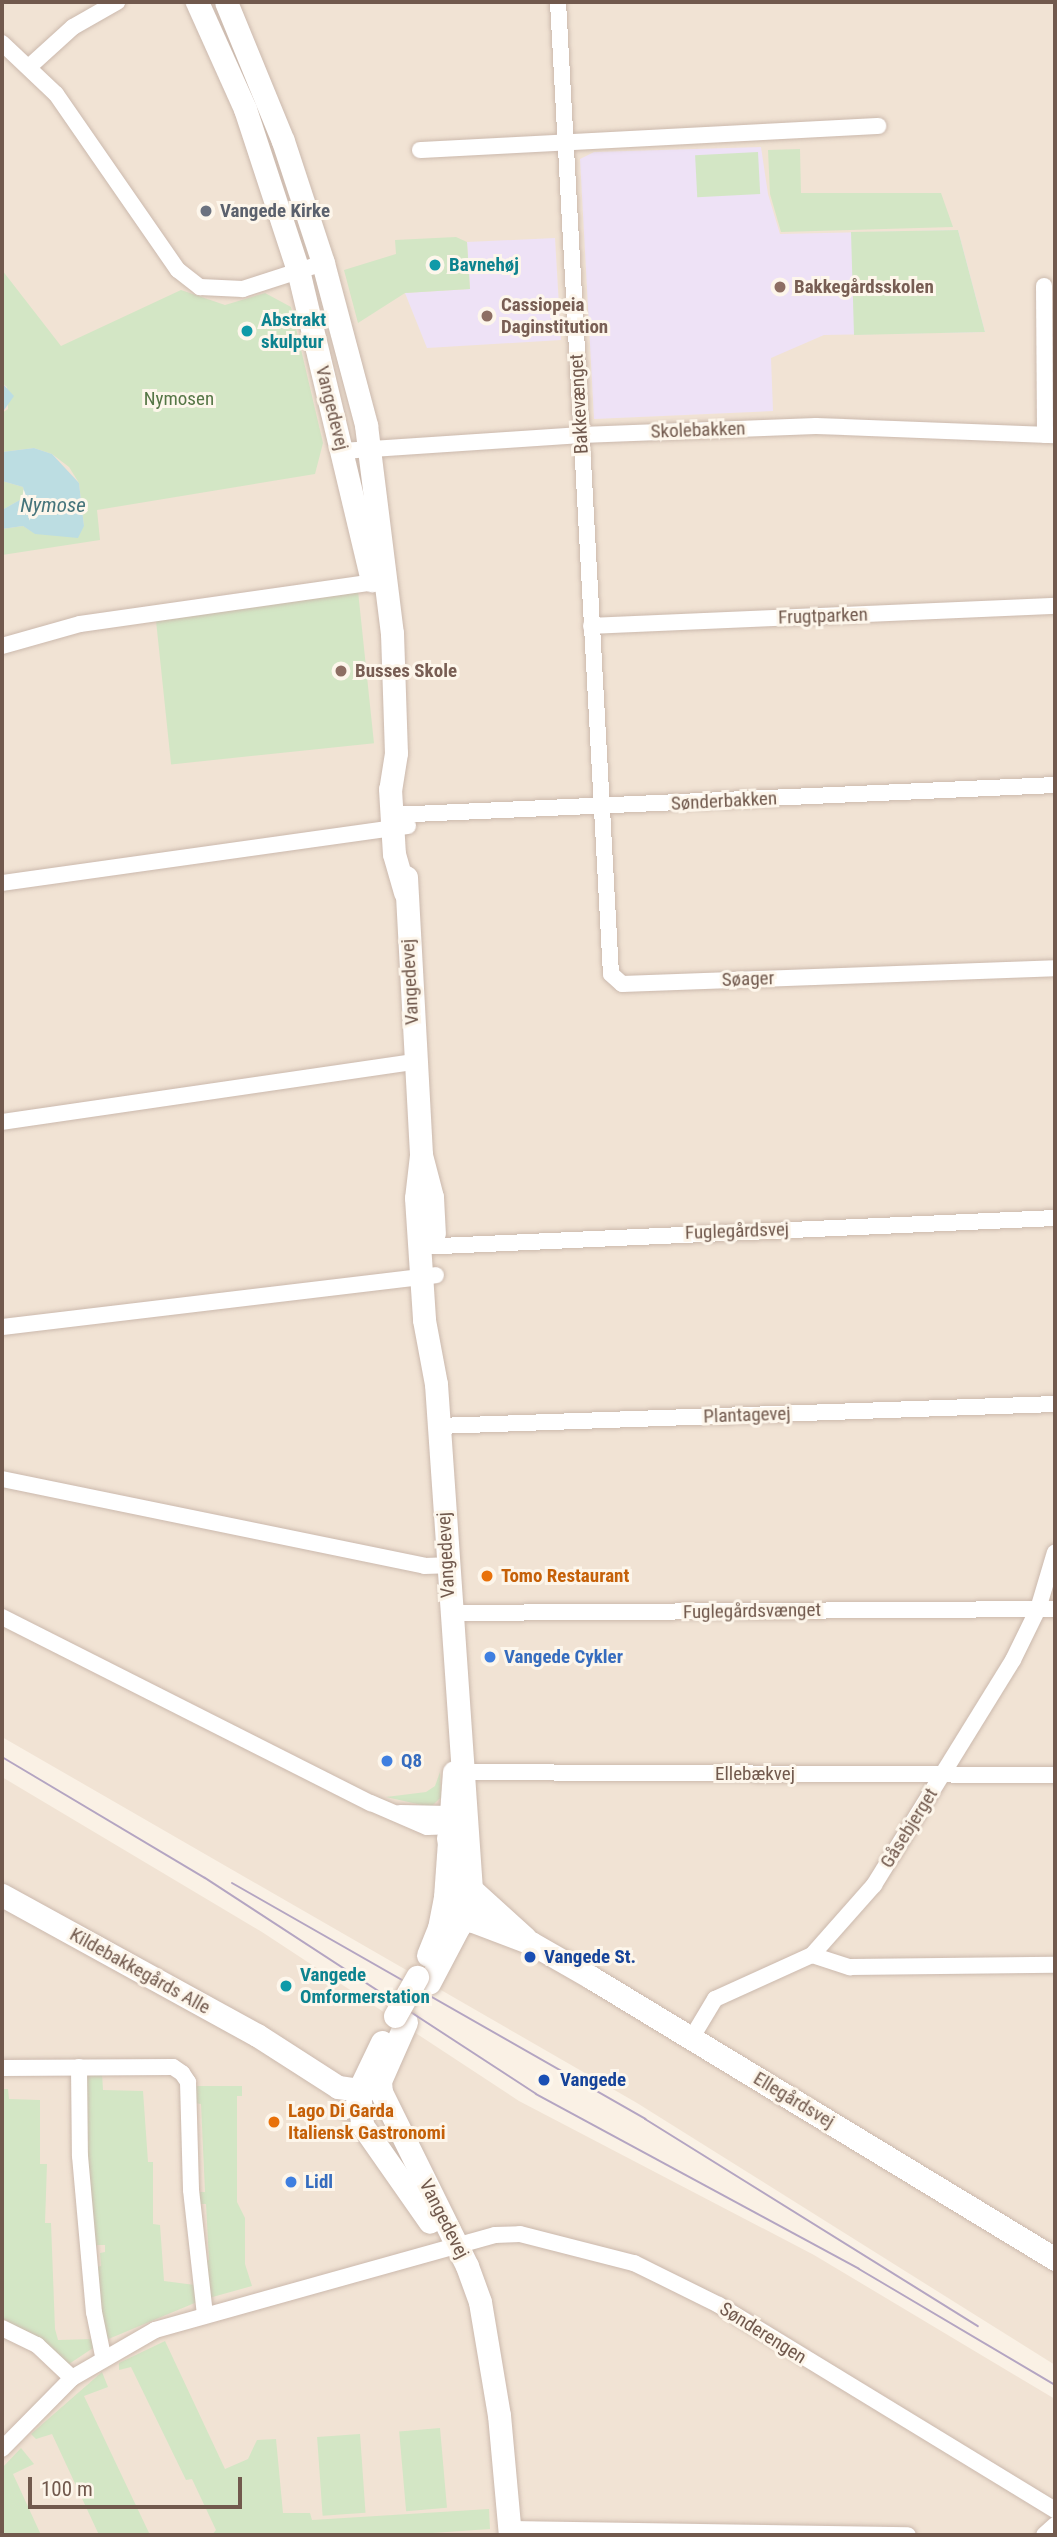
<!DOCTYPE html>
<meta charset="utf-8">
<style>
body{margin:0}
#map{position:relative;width:1057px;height:2537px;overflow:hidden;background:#faf1e5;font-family:"Roboto Condensed",sans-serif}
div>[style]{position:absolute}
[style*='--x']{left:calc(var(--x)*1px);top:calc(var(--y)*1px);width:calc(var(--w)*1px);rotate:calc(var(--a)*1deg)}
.residential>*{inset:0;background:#f1e3d4}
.education>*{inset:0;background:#eee2f6}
.green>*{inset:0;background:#d3e6c5;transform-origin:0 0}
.water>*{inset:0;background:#bcdde2}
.roads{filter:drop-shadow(0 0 2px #cbb9ad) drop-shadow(0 0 2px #cbb9ad)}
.street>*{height:16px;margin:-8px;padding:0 8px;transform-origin:8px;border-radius:8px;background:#fff}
.secondary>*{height:23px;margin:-11.5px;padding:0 11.5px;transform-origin:11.5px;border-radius:11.5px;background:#fff}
.tram>*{height:2px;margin:-1px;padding:0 1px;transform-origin:1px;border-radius:1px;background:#b4a5c2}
.bridges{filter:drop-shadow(0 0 2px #cfbbad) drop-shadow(0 0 2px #cfbbad)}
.secondary-bridge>*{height:23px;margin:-11.5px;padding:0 11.5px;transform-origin:11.5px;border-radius:11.5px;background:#fff}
.dots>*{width:19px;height:19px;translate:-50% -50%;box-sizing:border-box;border:4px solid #fdf6eb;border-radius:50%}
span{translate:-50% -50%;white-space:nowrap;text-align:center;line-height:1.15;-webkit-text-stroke:6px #fdf6eb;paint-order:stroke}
.worship-label{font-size:19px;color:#5b616d;font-weight:700}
.left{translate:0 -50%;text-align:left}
.culture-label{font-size:19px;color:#0d838f;font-weight:700}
.education-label{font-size:19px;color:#785e54;font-weight:700}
.park-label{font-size:19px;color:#557646}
.street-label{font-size:19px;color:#71594d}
.food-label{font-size:19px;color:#c56008;font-weight:700}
.shop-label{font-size:19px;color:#366cbe;font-weight:700}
.transit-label{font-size:19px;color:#164399;font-weight:700}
.water-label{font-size:21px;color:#45747b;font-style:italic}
.frame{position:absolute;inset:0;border:4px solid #71594d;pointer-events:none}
.scale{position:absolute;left:28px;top:2477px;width:214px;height:32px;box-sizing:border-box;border:4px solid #71594d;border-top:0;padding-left:9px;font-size:21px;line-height:24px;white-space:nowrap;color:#71594d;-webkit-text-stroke:5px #fdf6eb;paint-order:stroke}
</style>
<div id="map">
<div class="residential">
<div style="clip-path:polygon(2px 2px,1055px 2px,1055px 2365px,637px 2103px,2px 1737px)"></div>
<div style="clip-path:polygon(2px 1777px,262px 1932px,519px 2101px,814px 2255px,1055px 2399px,1055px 2535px,2px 2535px)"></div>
</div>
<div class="education">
<div style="clip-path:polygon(761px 147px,768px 194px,780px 234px,958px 230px,985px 332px,824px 335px,771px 358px,773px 411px,594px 419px,580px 159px,594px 152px)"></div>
<div style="clip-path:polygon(555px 238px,561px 340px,427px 348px,405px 293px,470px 289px,467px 242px)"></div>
</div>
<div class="green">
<div style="clip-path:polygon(800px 149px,801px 193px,941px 193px,953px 227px,781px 232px,770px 194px,768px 150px)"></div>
<div style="left:758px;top:152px;width:42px;height:63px;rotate:87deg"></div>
<div style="clip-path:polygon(958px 230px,985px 332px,854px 335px,851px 232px)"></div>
<div style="clip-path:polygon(456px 237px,467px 242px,470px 289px,405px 293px,358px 323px,344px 270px,396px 254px,395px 240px)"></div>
<div style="clip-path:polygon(2px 270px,61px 346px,181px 290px,225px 305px,265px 293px,291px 307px,323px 443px,315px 474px,97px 510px,100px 540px,2px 555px,2px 529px,23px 526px,36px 534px,84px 526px,79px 483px,69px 467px,52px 454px,34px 448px,2px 452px,2px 413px,8px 409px,7px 387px,2px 383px)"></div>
<div style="clip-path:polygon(2px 481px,23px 487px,25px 497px,2px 510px)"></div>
<div style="left:358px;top:591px;width:153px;height:204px;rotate:84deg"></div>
<div style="clip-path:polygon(440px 1772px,441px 1797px,431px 1807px,386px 1797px,426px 1792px,435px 1786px)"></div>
<div style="clip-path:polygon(102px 2073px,103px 2090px,143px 2091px,148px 2162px,153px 2162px,153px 2224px,160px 2225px,164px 2281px,195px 2285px,197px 2302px,106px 2340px,95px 2267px,101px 2266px,100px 2253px,105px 2252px,105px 2245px,94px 2245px,86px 2155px,87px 2076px)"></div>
<div style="clip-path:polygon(193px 2086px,242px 2086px,242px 2096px,237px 2096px,237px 2202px,245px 2218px,245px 2264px,252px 2286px,209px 2298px,203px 2262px,209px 2260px,206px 2204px,198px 2204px,197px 2192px,205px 2192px,201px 2104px,193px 2103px)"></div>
<div style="clip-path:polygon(2px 2089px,8px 2089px,9px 2099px,40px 2100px,40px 2164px,47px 2164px,45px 2223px,51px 2223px,55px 2329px,58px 2340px,93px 2339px,96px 2346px,69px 2364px,43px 2341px,2px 2321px)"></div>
<div style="clip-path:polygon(165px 2341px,225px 2469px,248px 2459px,257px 2440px,276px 2439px,283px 2513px,310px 2513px,312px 2520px,489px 2509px,490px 2529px,404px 2535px,212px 2535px,216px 2530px,192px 2479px,186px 2480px,131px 2367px,119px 2370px,119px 2363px)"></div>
<div style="clip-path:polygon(102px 2372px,108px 2387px,84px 2396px,150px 2535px,99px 2535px,52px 2434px,36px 2439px,31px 2434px)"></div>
<div style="left:440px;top:2428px;width:80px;height:41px;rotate:85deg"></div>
<div style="left:360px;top:2434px;width:79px;height:43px;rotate:86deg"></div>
<div style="clip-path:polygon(21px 2448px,34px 2464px,13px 2474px,41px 2535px,2px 2535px,2px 2468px)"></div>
</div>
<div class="water">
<div style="clip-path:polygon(2px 383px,14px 396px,2px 413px)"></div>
<div style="clip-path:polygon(34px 448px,52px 454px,79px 483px,84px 526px,78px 538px,35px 534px,23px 526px,2px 529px,2px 510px,25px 497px,23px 487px,2px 481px,2px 452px)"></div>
</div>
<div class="roads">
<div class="street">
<div style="--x:558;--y:2;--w:973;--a:86.88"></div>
<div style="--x:611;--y:974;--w:15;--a:42"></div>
<div style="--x:622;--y:984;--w:433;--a:-2.1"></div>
<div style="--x:2;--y:43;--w:74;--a:43.4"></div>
<div style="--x:56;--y:94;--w:214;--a:55.3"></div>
<div style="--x:178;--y:270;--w:28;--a:38"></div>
<div style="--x:200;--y:287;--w:43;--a:2.7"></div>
<div style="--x:243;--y:289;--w:84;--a:-18"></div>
<div style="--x:30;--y:66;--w:58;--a:-42.2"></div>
<div style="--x:73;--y:27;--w:51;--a:-29.6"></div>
<div style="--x:420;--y:150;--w:459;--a:-3"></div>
<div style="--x:1044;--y:286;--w:149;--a:89.6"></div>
<div style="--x:342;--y:451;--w:240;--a:-3.8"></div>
<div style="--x:581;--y:435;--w:235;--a:-2.2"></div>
<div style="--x:816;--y:426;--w:239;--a:2.2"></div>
<div style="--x:591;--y:626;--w:464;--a:-2.5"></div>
<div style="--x:2;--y:646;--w:81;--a:-15.8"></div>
<div style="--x:80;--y:624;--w:305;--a:-8.1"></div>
<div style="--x:392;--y:815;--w:664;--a:-2.59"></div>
<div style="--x:2;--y:883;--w:410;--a:-8"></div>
<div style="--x:2;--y:1122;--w:417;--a:-8.3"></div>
<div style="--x:419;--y:1247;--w:637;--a:-2.61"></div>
<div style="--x:2;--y:1327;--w:437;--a:-6.8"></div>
<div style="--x:438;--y:1426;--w:617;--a:-2.04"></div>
<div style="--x:2;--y:1479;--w:431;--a:11.6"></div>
<div style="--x:424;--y:1566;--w:23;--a:-2"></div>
<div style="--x:450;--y:1613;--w:605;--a:-0.38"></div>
<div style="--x:2;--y:1617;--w:413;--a:26.8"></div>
<div style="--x:371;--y:1803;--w:61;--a:23.2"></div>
<div style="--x:427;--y:1827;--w:30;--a:-2"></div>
<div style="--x:454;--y:1772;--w:601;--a:0.29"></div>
<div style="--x:400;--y:1813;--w:50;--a:1.1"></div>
<div style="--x:450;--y:1814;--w:12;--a:20"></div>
<div style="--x:812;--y:1955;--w:40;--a:18"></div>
<div style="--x:850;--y:1967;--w:205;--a:-0.6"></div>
<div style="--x:691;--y:2039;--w:47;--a:-59"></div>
<div style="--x:715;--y:1999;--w:107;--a:-24.4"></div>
<div style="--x:812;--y:1955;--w:94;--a:-48.5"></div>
<div style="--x:874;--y:1885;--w:264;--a:-58.3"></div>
<div style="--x:1013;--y:1660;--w:57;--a:-63.9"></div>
<div style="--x:1038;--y:1609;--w:59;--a:-73.4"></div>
<div style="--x:79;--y:2067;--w:89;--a:89.4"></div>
<div style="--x:80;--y:2156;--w:157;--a:84.9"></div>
<div style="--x:94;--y:2312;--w:45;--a:78.4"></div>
<div style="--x:2;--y:2068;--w:171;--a:-0.3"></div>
<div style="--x:173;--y:2067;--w:11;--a:34"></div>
<div style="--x:182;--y:2073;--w:11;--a:56"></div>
<div style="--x:188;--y:2082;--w:108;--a:88.4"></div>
<div style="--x:191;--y:2190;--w:125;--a:83.6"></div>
<div style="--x:346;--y:2111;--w:26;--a:-39"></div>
<div style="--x:2;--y:2328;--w:39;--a:26"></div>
<div style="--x:37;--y:2345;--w:48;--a:43.3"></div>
<div style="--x:2;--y:2449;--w:100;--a:-45.4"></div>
<div style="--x:72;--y:2378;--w:96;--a:-30"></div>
<div style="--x:155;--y:2330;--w:353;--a:-15.6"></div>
<div style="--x:495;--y:2235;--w:25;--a:-2"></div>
<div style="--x:520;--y:2234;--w:118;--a:14.3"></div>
<div style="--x:634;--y:2263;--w:95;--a:26.3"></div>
<div style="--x:719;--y:2305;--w:394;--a:31.4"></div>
<div style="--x:510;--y:2529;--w:398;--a:0.9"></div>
<div style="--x:1044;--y:2535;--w:15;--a:-42"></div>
</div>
<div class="secondary">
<div style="--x:197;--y:2;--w:117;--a:65.8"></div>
<div style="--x:245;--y:109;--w:169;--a:71.8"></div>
<div style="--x:298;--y:270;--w:319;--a:76.6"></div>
<div style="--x:226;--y:2;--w:150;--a:67.7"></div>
<div style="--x:283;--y:141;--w:128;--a:71.8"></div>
<div style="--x:323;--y:263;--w:168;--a:75.1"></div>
<div style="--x:366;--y:425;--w:210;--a:82.9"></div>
<div style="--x:392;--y:633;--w:120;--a:88.1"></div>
<div style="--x:396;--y:753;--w:36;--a:99"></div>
<div style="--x:390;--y:789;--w:65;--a:86.5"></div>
<div style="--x:394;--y:854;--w:40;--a:74"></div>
<div style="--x:406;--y:877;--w:278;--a:86.9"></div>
<div style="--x:421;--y:1155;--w:43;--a:75.3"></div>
<div style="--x:432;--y:1197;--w:36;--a:87"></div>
<div style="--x:421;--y:1155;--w:43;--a:96.6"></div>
<div style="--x:416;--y:1198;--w:122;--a:86.2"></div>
<div style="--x:424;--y:1320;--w:65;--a:79.4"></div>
<div style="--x:436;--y:1384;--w:506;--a:86.04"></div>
<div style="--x:471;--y:1889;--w:39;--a:108"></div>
<div style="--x:459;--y:1926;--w:64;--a:117.8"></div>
<div style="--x:448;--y:1838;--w:68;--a:79"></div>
<div style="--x:461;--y:1905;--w:20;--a:53"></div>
<div style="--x:473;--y:1921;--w:62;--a:20.8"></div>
<div style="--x:531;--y:1943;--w:70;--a:29.8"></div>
<div style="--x:592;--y:1978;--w:542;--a:31.25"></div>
<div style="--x:471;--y:1889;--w:73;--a:42.2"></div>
<div style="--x:2;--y:1895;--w:291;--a:28.8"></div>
<div style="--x:257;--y:2035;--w:96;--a:32.7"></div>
<div style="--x:338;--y:2087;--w:21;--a:8"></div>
<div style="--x:359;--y:2090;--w:23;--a:-23"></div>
<div style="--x:428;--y:1955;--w:29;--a:-68"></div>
<div style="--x:439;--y:1928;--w:32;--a:-79"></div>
<div style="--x:445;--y:1897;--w:125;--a:-85.9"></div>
<div style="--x:406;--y:2022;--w:64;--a:113.8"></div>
<div style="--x:380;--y:2081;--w:11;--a:85"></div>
<div style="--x:381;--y:2092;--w:194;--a:63.7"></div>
<div style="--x:467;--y:2266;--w:38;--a:70"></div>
<div style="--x:480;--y:2302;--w:115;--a:80.5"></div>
<div style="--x:499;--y:2415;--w:121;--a:84.8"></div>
<div style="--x:382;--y:2042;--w:53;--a:115.6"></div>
<div style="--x:359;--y:2090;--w:35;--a:85"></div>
<div style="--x:362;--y:2125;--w:118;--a:55"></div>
</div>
</div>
<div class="tram">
<div style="--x:2;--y:1757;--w:236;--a:30.8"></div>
<div style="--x:205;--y:1878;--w:395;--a:33.1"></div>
<div style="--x:536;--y:2094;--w:367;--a:28.4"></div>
<div style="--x:859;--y:2269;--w:228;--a:30.6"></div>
<div style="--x:232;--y:1883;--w:476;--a:29.7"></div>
<div style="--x:645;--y:2119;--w:392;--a:31.9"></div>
</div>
<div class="bridges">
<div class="secondary-bridge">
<div style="--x:395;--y:2016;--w:45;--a:-60.6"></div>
</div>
</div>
<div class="dots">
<div style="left:206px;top:211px;background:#6b7280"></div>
<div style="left:435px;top:265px;background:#0f9aa8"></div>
<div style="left:780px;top:287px;background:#8d6e63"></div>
<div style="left:487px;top:316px;background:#8d6e63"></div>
<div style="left:247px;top:331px;background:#0f9aa8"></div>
<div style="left:341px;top:671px;background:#8d6e63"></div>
<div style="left:487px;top:1576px;background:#e8710a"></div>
<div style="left:490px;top:1657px;background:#3f7fe0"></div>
<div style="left:387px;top:1761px;background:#3f7fe0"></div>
<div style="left:530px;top:1957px;background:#1a4fb4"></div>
<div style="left:286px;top:1986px;background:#0f9aa8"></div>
<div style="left:544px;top:2080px;background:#1a4fb4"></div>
<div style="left:274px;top:2122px;background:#e8710a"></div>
<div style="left:291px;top:2182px;background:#3f7fe0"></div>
</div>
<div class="worship-label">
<span class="left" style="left:220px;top:211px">Vangede Kirke</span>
</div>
<div class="culture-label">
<span class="left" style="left:449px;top:265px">Bavnehøj</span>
<span class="left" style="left:261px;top:331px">Abstrakt<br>skulptur</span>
<span class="left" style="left:300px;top:1986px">Vangede<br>Omformerstation</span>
</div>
<div class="education-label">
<span class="left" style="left:794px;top:287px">Bakkegårdsskolen</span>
<span class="left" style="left:501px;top:316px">Cassiopeia<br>Daginstitution</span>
<span class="left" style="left:355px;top:671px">Busses Skole</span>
</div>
<div class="park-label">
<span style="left:179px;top:399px">Nymosen</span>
</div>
<div class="street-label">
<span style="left:579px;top:404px;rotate:-93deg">Bakkevænget</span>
<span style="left:332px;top:408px;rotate:76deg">Vangedevej</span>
<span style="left:698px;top:430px;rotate:-2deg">Skolebakken</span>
<span style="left:823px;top:616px;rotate:-2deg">Frugtparken</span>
<span style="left:724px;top:801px;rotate:-3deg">Sønderbakken</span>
<span style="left:748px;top:979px;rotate:-2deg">Søager</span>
<span style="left:410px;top:982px;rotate:-93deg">Vangedevej</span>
<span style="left:737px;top:1231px;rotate:-2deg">Fuglegårdsvej</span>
<span style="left:747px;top:1415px;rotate:-2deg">Plantagevej</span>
<span style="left:446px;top:1555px;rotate:-93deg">Vangedevej</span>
<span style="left:752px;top:1611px;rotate:-1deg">Fuglegårdsvænget</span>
<span style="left:755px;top:1774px">Ellebækvej</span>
<span style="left:909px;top:1828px;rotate:-58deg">Gåsebjerget</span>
<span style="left:140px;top:1971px;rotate:29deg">Kildebakkegårds Alle</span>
<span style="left:794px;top:2100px;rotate:31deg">Ellegårdsvej</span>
<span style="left:444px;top:2219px;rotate:63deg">Vangedevej</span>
<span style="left:763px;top:2333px;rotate:32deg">Sønderengen</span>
</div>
<div class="food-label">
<span class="left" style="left:501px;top:1576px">Tomo Restaurant</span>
<span class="left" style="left:288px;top:2122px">Lago Di Garda<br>Italiensk Gastronomi</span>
</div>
<div class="shop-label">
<span class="left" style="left:504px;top:1657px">Vangede Cykler</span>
<span class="left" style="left:401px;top:1761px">Q8</span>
<span class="left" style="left:305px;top:2182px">Lidl</span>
</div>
<div class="transit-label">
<span class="left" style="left:544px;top:1957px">Vangede St.</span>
<span class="left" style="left:560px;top:2080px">Vangede</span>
</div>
<div class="water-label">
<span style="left:53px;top:505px">Nymose</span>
</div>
<div class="frame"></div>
<div class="scale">100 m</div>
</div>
